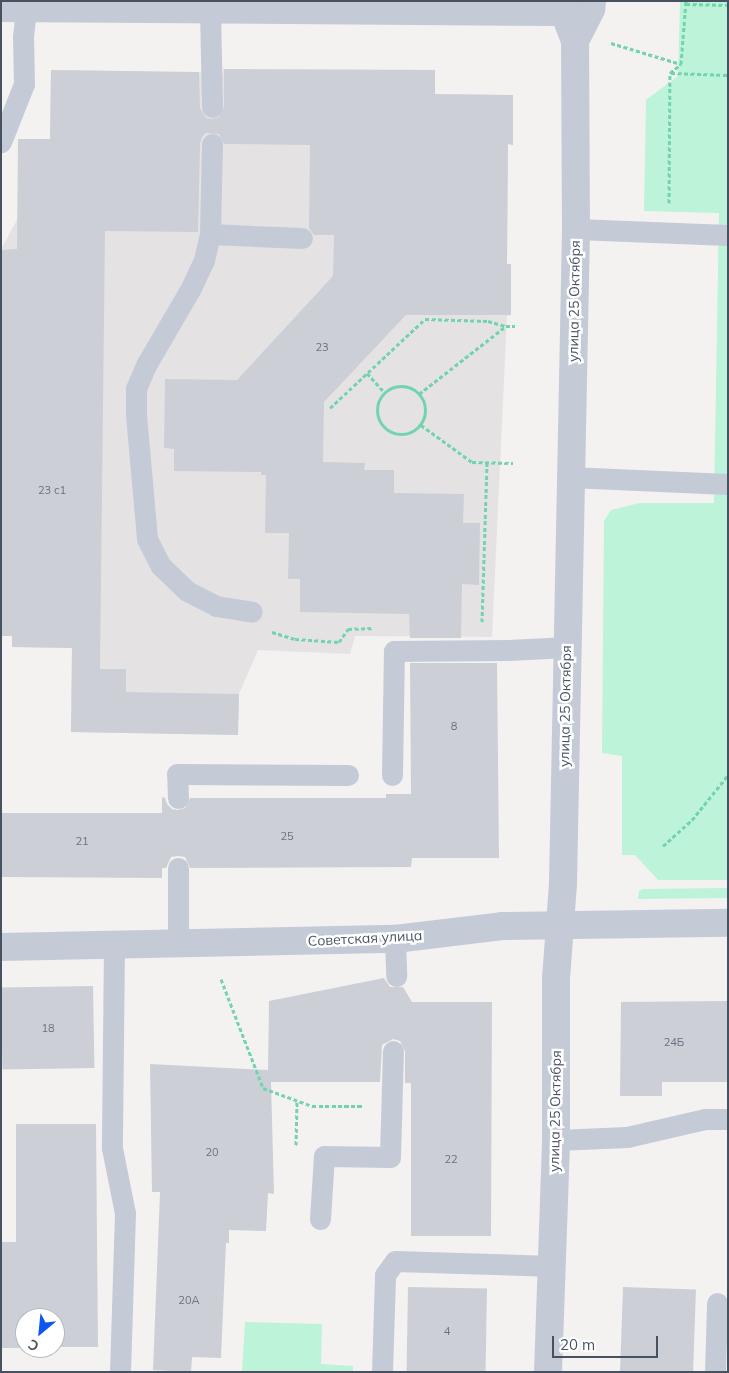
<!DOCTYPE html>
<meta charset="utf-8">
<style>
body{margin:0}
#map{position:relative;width:729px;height:1373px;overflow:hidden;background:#f4f1f1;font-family:Mulish,sans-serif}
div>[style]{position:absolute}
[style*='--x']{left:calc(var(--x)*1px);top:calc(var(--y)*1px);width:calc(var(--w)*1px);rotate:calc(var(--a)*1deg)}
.education>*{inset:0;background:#e5e2e3}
.green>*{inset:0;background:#bdf3d8}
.building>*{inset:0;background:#cdcfd7;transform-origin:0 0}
.path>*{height:3px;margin-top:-1.5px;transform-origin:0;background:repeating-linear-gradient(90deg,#72d4af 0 4px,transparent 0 6.5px)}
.path>.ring{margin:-1.5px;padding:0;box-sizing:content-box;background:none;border:3px solid #72d4af;border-radius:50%}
.service>*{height:21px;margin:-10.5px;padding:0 10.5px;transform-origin:10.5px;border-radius:10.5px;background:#c4cbd7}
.minor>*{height:28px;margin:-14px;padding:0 14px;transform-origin:14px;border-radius:14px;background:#c4cbd7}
.tertiary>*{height:28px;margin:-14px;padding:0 14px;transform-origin:14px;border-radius:14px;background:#c4cbd7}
span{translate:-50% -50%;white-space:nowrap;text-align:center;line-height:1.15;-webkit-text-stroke:5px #fff;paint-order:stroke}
.number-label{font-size:11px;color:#68717e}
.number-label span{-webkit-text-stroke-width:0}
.street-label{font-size:14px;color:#475260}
.frame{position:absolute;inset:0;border:2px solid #475260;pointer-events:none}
.north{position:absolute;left:15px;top:1308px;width:50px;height:50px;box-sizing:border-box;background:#fff;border:1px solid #b5babf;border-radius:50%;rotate:208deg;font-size:14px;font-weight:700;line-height:20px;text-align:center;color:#475260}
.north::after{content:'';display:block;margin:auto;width:18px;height:22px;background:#0c56f3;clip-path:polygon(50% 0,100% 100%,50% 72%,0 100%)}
.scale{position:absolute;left:552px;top:1336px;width:106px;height:22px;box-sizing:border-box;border:2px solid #475260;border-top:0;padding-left:6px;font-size:15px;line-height:18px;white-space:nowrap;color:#475260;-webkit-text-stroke:4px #fff;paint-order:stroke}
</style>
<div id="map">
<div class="education">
<div style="clip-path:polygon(223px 69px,435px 70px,435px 94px,513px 95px,513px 145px,508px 144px,507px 264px,511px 264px,511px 315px,507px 316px,492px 637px,355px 636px,350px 654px,258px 650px,239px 694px,238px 735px,71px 732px,72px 648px,12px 647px,12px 636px,1px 636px,1px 249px,18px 218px,18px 139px,50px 139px,51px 70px,223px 73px)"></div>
</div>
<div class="green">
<div style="clip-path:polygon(680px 1px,728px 1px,728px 880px,658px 880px,635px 855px,622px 855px,622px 756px,602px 753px,604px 521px,611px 510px,640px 503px,714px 503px,719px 213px,644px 211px,646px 100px,678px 76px)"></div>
<div style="clip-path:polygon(728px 888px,728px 898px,638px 899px,639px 891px,643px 889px)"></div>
<div style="clip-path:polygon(245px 1322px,322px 1324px,321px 1364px,353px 1366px,353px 1372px,242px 1372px)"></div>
</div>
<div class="building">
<div style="clip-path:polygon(224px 69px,435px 70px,435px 94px,513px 95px,513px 145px,508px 144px,507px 264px,511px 264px,511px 315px,406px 315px,324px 402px,323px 462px,365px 463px,364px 470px,394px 470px,394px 493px,464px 494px,463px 523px,480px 523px,479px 585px,462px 584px,461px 638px,410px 638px,409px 614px,300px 612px,300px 579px,288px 579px,289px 533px,265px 533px,266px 475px,261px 475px,261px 472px,174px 471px,174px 449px,164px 448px,165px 379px,237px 380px,333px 276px,334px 235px,314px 235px,309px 228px,310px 145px,224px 144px,219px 134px,206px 133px,202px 137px,200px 144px,198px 232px,105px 231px,100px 669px,126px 669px,126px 692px,239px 694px,238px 735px,71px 732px,72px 648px,12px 647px,12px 636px,1px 636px,1px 250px,17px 249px,18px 139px,50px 139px,51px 70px,199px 72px,200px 108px,206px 118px,212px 119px,219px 117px,224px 107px)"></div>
<div style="clip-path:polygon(410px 663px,497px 663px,499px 858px,412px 858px,411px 867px,190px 868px,185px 857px,178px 856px,171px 857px,166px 868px,162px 868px,162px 878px,1px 877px,1px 813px,162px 813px,162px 797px,165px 798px,167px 804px,172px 809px,178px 810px,185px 808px,190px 798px,386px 798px,386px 794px,411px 794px)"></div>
<div style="clip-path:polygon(384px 978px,390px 987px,403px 987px,412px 1002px,492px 1002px,491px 1236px,411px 1236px,411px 1083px,405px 1083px,405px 1051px,400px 1041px,393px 1039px,382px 1045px,380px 1082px,271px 1082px,274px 1194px,268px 1193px,266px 1231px,229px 1230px,229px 1243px,226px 1243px,221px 1358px,192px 1357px,191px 1372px,153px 1370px,160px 1192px,152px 1192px,150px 1064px,268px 1070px,269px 1001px)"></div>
<div style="left:93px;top:986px;width:82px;height:92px;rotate:89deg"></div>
<div style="clip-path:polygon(728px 1001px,728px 1082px,662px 1082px,662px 1096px,620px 1096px,621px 1002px)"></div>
<div style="clip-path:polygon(16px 1124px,96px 1124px,98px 1347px,55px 1347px,55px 1318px,25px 1318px,25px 1348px,1px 1348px,1px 1242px,16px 1242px)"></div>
<div style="left:408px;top:1287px;width:79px;height:85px;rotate:1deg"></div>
<div style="left:623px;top:1287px;width:73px;height:85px;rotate:2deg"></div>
</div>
<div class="path">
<div style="--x:686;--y:4;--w:42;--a:1.4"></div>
<div style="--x:611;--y:43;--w:73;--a:16.7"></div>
<div style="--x:671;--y:73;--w:57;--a:2"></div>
<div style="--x:669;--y:203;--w:130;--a:-89.6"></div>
<div style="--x:670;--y:73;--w:14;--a:-39"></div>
<div style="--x:681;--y:64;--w:63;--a:-85.5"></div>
<div style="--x:367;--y:373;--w:27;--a:48"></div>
<div class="ring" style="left:377px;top:386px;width:45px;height:45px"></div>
<div style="--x:419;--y:394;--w:110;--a:-38"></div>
<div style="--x:506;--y:326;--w:9;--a:0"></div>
<div style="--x:330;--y:408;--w:130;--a:-43.1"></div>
<div style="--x:425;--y:319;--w:63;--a:1.8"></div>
<div style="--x:488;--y:321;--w:19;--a:16"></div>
<div style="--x:421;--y:425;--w:63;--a:36"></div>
<div style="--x:472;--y:462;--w:41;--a:1.4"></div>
<div style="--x:482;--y:622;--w:159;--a:-88.2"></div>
<div style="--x:272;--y:632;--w:24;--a:17"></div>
<div style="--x:295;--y:639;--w:44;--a:3.9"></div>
<div style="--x:339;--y:642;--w:16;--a:-55"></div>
<div style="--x:348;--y:629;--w:26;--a:-2"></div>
<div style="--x:663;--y:846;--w:39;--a:-42"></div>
<div style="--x:692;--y:820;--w:58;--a:-51.3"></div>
<div style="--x:221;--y:979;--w:117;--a:68.9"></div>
<div style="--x:263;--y:1088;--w:52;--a:20.2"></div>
<div style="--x:312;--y:1106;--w:50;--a:0"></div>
<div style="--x:296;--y:1145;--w:44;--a:-88.7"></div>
</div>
<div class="service">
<div style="--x:210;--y:10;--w:97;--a:88.8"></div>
<div style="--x:1;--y:142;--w:62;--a:-68.4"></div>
<div style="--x:24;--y:84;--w:47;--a:-91.2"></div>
<div style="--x:23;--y:37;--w:29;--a:-84"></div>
<div style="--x:212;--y:144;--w:90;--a:91.3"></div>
<div style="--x:210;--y:234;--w:27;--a:103"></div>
<div style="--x:204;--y:260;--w:31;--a:115"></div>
<div style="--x:191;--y:288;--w:89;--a:120.3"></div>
<div style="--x:146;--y:365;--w:26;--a:113"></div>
<div style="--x:136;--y:389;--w:26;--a:90"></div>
<div style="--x:136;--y:415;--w:124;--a:84.9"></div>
<div style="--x:147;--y:539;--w:30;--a:63"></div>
<div style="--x:161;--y:566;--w:36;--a:44"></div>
<div style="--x:187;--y:591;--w:33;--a:27"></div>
<div style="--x:216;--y:606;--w:36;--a:9"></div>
<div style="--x:576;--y:229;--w:152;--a:2.3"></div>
<div style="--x:210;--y:234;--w:92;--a:2.5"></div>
<div style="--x:569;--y:477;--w:159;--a:2.5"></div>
<div style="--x:392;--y:775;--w:124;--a:-89.1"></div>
<div style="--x:394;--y:651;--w:115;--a:-0.5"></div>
<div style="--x:509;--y:650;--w:57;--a:-3"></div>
<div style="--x:178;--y:798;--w:24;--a:-92"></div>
<div style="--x:177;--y:774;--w:171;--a:0.3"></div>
<div style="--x:395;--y:939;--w:37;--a:88"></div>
<div style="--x:178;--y:943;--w:75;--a:-90"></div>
<div style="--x:114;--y:945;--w:203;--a:90.6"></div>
<div style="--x:112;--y:1148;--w:66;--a:78.7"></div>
<div style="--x:125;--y:1213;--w:159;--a:91.8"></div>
<div style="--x:556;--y:1140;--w:71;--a:-2.4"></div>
<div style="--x:627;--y:1137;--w:80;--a:-13"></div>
<div style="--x:705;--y:1119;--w:23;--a:0"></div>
<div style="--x:320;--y:1219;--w:63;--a:-86.4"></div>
<div style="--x:324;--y:1156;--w:66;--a:0.9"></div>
<div style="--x:390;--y:1157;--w:106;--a:-88.4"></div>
<div style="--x:382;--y:1372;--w:97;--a:-88.2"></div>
<div style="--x:385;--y:1275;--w:17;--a:-54"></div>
<div style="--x:395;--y:1261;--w:157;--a:1.8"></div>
<div style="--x:715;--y:1372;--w:69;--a:-88.3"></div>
</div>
<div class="minor">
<div style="--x:1;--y:8;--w:562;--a:0.41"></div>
<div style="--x:563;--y:12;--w:24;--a:-7"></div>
<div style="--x:1;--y:947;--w:394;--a:-1.2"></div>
<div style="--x:395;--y:939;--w:108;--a:-6.9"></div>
<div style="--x:502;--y:926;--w:226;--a:-0.8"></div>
</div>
<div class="tertiary">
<div style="--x:575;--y:41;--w:36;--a:-63"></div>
<div style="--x:591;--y:9;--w:8;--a:-83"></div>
<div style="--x:548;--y:1372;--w:232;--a:-88"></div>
<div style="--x:556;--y:1140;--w:161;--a:-90"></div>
<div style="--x:556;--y:979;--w:96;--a:-85.8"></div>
<div style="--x:563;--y:883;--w:654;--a:-88.86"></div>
<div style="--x:576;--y:229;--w:188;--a:-90.3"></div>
<div style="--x:575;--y:41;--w:43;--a:-110.6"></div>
</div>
<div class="number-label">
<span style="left:322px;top:347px">23</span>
<span style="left:52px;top:490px">23 с1</span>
<span style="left:454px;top:726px">8</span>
<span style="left:287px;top:836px">25</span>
<span style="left:82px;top:841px">21</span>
<span style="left:48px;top:1028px">18</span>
<span style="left:674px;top:1042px">24Б</span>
<span style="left:212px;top:1152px">20</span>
<span style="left:451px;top:1159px">22</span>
<span style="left:189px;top:1300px">20А</span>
<span style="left:447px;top:1331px">4</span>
</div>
<div class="street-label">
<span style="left:574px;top:301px;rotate:-89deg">улица 25 Октября</span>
<span style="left:565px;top:706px;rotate:-89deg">улица 25 Октября</span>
<span style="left:365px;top:938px;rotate:-3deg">Советская улица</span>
<span style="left:555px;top:1111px;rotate:-89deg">улица 25 Октября</span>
</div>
<div class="frame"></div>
<div class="north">С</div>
<div class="scale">20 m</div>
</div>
